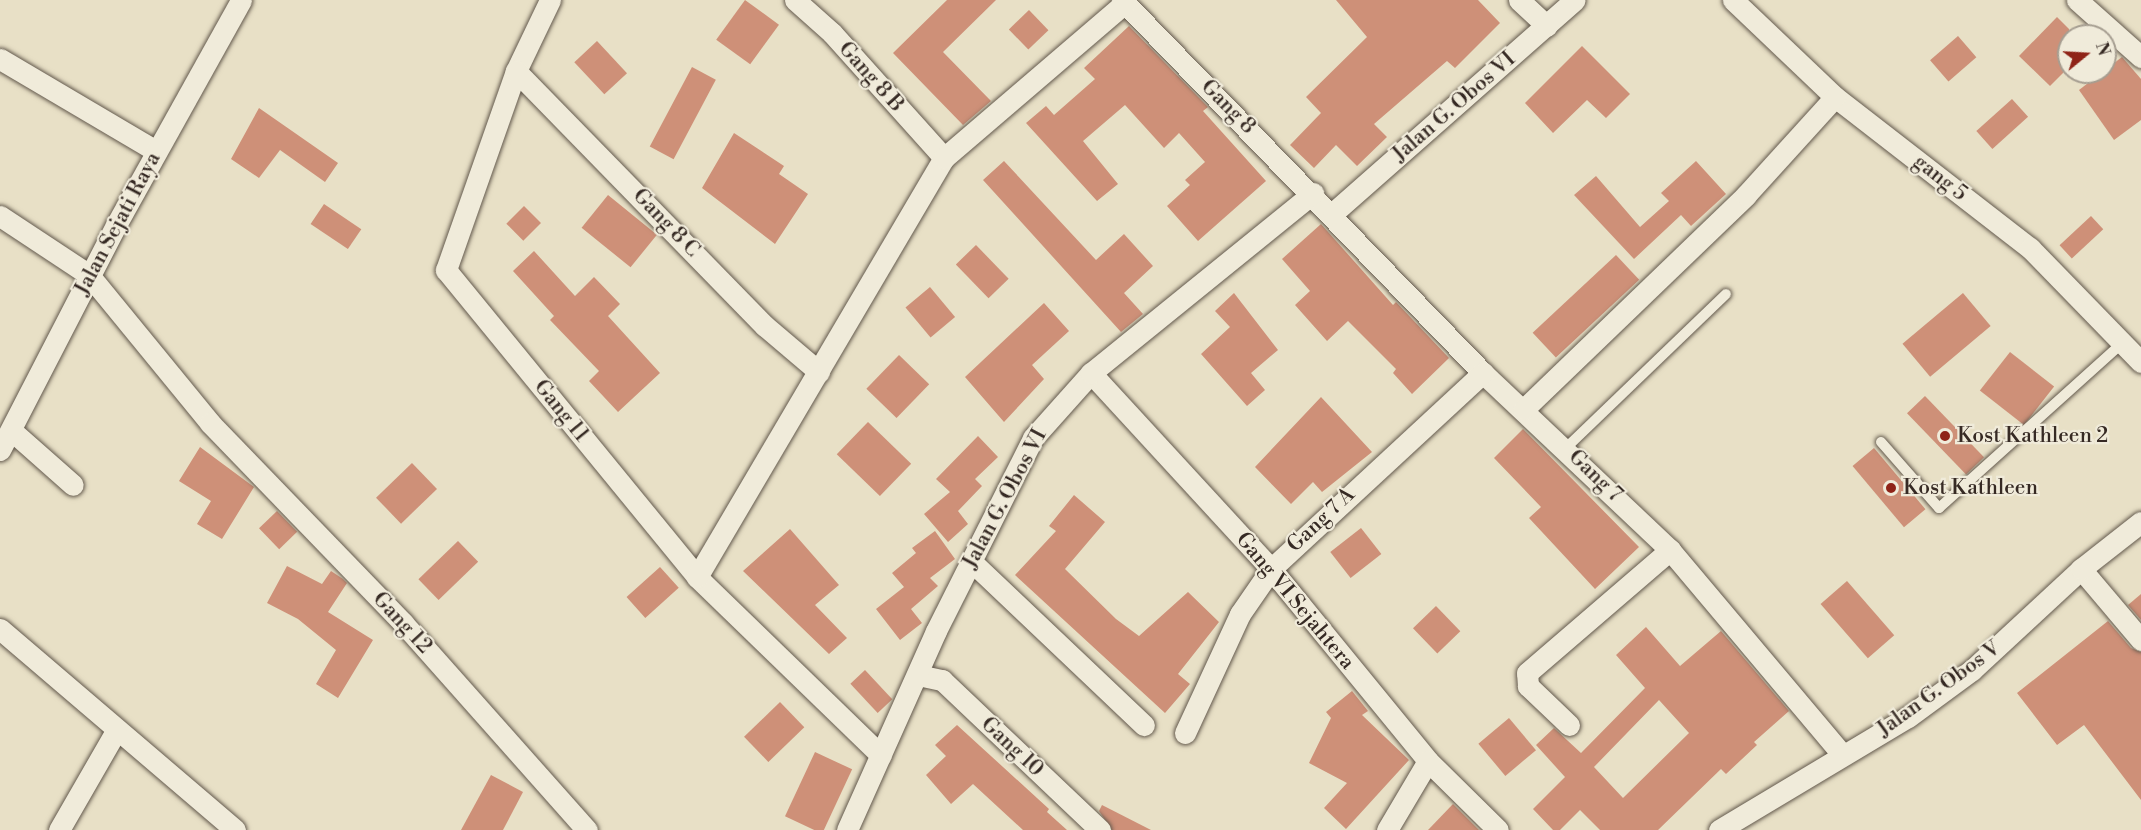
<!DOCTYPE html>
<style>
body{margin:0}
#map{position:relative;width:2141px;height:830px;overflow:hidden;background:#e8e0c6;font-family:"Libre Bodoni",serif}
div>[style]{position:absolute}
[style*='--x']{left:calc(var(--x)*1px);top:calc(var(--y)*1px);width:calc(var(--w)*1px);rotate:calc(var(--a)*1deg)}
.building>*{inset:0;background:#ce9078;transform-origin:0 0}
.roads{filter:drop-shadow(0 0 2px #62584c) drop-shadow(0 0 2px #62584c)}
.service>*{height:10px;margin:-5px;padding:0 5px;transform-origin:5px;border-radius:5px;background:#f0ebda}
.minor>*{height:21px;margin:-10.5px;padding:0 10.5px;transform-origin:10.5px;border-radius:10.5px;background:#f0ebda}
.dots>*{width:16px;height:16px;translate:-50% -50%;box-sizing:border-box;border:3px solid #f0ebda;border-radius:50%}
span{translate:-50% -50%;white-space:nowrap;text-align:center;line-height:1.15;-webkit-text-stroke:4.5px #f0ebda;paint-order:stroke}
.street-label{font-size:21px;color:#362a24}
.poi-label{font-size:21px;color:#362a24}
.left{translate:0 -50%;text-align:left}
.north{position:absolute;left:2057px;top:24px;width:60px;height:60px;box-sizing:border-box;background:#f0ebda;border:2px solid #a69e91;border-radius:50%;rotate:72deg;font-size:16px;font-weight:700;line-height:24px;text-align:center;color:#362a24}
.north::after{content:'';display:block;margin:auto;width:21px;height:27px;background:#8f2418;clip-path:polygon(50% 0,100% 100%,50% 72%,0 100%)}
</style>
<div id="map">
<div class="building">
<div style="left:745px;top:0;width:42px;height:49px;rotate:36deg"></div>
<div style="clip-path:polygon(947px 0,996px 0,943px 52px,991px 101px,963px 125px,893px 53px)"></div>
<div style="clip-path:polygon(1336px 0,1478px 0,1500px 23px,1455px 68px,1447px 61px,1374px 124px,1387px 137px,1357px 166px,1336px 145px,1314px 168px,1290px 145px,1321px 113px,1306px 97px,1367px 37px)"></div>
<div style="left:1029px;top:10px;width:28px;height:28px;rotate:46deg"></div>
<div style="clip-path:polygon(2057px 17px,2069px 29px,2069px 67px,2050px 86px,2019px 56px)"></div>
<div style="clip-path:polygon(1129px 26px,1208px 107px,1203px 111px,1266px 181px,1198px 241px,1167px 206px,1190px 185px,1185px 180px,1205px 162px,1179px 133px,1164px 148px,1125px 105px,1083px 141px,1118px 184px,1097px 201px,1026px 123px,1046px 106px,1054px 115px,1095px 79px,1084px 68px)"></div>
<div style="left:1958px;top:36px;width:28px;height:37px;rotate:49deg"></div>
<div style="left:597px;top:41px;width:44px;height:31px;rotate:47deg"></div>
<div style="clip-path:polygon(1582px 46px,1630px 94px,1606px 118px,1587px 100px,1553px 133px,1525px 103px)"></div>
<div style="clip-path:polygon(2122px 57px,2141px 79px,2141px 120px,2114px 140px,2079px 90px)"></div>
<div style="left:692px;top:67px;width:27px;height:90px;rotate:28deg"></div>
<div style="left:2012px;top:99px;width:24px;height:48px;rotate:48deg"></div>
<div style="clip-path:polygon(259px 108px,338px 163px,325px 182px,280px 150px,259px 178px,231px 159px)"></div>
<div style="clip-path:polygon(734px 133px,784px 166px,779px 174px,808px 194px,775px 244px,702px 188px)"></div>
<div style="clip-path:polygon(1004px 161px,1096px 260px,1124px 234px,1153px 266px,1124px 293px,1143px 314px,1121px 332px,983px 180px)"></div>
<div style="clip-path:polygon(1696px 161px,1726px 194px,1691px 226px,1681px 215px,1634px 259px,1574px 195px,1596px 176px,1640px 227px,1669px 201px,1661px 193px)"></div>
<div style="left:608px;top:195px;width:63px;height:42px;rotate:39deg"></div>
<div style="left:324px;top:204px;width:45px;height:24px;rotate:34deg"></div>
<div style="left:524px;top:206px;width:24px;height:25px;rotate:45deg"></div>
<div style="left:2091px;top:216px;width:18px;height:43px;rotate:47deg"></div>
<div style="clip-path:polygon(1321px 224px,1393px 305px,1396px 302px,1449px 358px,1412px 394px,1393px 373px,1396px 369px,1348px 321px,1327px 341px,1295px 305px,1310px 291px,1282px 259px)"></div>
<div style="left:976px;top:245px;width:47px;height:28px;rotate:46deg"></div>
<div style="clip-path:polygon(534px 251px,575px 296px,594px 277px,620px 304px,608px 316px,660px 373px,618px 412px,589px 381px,599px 371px,550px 320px,554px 316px,513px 271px)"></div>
<div style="left:1616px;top:255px;width:34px;height:114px;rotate:47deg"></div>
<div style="left:930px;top:287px;width:39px;height:32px;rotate:50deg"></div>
<div style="clip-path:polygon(1234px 293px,1278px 350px,1251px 373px,1265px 390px,1247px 406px,1201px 354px,1230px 327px,1215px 311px)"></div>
<div style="left:1963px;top:293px;width:43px;height:79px;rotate:50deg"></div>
<div style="clip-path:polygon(1044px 303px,1069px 331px,1032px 365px,1044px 379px,1004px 422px,965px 377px)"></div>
<div style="left:2010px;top:352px;width:56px;height:49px;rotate:38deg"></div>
<div style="left:899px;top:355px;width:42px;height:47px;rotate:44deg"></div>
<div style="left:1925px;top:396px;width:85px;height:25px;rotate:46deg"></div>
<div style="clip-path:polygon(1321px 397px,1372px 452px,1322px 492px,1313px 482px,1291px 504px,1255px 467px)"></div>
<div style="left:868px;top:422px;width:60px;height:45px;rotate:44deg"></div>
<div style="clip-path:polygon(1523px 429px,1639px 547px,1595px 589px,1529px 518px,1541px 507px,1494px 458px)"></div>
<div style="clip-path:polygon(978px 436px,998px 457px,975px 479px,982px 486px,958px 511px,968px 524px,948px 542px,924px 514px,950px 492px,936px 479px)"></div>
<div style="clip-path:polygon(200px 447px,254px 487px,222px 539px,197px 524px,211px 501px,179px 481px)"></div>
<div style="left:1874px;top:448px;width:80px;height:28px;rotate:50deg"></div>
<div style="left:412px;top:463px;width:36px;height:50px;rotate:46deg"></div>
<div style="clip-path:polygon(1074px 495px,1105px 522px,1065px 569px,1116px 619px,1139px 636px,1188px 592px,1219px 622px,1178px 674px,1190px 684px,1165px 713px,1015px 575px,1056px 531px,1049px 526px)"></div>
<div style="left:277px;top:511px;width:29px;height:25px;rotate:46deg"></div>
<div style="left:1361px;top:528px;width:33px;height:39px;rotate:52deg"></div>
<div style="clip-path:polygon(790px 529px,839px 585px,815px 605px,847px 638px,829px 654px,743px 571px)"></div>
<div style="clip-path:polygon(935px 531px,955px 559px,930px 578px,938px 586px,911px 609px,922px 623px,900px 640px,876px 609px,904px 587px,892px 573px,916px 553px,912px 548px)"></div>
<div style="left:458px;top:541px;width:29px;height:55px;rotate:46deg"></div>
<div style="clip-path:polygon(287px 566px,322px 584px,331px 571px,343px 579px,347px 583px,328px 612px,373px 640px,338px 698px,316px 684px,336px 650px,298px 619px,267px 603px)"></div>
<div style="left:660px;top:567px;width:28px;height:45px;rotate:48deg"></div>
<div style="left:1847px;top:581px;width:72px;height:35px;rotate:49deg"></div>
<div style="clip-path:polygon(2141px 594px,2141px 620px,2128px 605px)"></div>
<div style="left:1436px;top:606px;width:35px;height:32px;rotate:46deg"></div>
<div style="clip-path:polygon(2108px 621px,2131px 648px,2141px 652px,2141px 800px,2084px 725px,2057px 745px,2017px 693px)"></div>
<div style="clip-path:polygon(evenodd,1646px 627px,1680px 666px,1721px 631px,1789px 711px,1754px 742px,1757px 745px,1726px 774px,1721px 769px,1658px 830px,1600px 830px,1580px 810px,1560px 830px,1553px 830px,1533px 809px,1565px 777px,1536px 745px,1554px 728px,1581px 753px,1645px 688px,1616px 655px,1646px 627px,1659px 700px,1689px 733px,1623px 798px,1594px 767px,1659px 700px)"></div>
<div style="left:865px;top:670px;width:40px;height:20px;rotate:47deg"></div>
<div style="clip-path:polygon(1352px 691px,1368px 711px,1362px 715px,1409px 760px,1346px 829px,1324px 808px,1347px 783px,1309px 763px,1331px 718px,1326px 712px)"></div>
<div style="left:780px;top:702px;width:35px;height:50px;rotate:46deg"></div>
<div style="left:1509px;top:718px;width:42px;height:40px;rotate:50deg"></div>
<div style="clip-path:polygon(957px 725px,1049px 809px,1047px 812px,1067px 830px,1023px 830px,973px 784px,951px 804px,926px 775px,946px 756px,935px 745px)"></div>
<div style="left:815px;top:752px;width:41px;height:71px;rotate:25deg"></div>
<div style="clip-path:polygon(491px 775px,523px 792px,503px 830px,461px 830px)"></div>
<div style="clip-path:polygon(1453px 804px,1479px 830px,1428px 830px)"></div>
<div style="clip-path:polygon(1102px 805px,1151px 830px,1112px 830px,1099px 811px)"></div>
</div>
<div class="roads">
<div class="service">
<div style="--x:1881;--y:442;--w:88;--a:48.7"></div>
<div style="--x:1939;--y:508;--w:244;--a:-42"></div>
<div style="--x:1566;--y:448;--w:222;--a:-43.9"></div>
</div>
<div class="minor">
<div style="--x:550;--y:0;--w:79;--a:115.6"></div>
<div style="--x:516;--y:71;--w:211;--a:109.4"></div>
<div style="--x:446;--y:270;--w:397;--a:50.7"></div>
<div style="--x:697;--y:577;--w:256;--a:44.1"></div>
<div style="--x:795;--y:0;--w:50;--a:41.7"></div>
<div style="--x:832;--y:33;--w:168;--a:48.1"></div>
<div style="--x:1122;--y:0;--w:519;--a:45.94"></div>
<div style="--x:1483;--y:373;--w:257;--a:43.4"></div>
<div style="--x:1670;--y:550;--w:267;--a:49.9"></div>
<div style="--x:1519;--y:0;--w:38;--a:43"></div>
<div style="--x:1733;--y:0;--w:141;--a:43.6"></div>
<div style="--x:1835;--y:97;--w:247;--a:37.8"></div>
<div style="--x:2030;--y:248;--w:159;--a:45.8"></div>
<div style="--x:2077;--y:0;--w:86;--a:41.7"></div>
<div style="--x:0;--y:59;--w:181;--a:30.5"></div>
<div style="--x:516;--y:71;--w:356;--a:45.7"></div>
<div style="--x:765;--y:326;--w:71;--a:40.4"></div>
<div style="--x:1333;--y:213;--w:322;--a:-41.4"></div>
<div style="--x:0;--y:216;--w:107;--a:33.5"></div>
<div style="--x:89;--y:275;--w:191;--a:50.7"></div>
<div style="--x:210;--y:423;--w:278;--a:46"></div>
<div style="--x:403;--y:623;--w:277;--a:48.4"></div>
<div style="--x:1091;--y:373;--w:266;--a:47.4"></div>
<div style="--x:1271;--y:569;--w:248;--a:50.7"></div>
<div style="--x:1428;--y:761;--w:98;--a:44.6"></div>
<div style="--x:1524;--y:409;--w:308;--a:-43.9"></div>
<div style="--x:1746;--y:195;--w:132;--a:-47.8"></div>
<div style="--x:12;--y:431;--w:81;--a:41.5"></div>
<div style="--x:0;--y:450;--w:253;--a:-62.7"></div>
<div style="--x:116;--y:225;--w:257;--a:-60.9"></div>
<div style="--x:972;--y:562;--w:237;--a:43.5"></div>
<div style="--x:2081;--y:569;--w:93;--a:49.8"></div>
<div style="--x:697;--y:577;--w:486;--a:-59.5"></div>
<div style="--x:944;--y:158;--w:238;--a:-40.6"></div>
<div style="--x:0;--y:629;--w:309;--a:40.5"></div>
<div style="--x:918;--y:675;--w:25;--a:12"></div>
<div style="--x:942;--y:680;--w:218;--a:43.5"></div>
<div style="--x:1569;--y:725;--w:57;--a:-136.4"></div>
<div style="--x:1528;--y:686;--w:13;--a:-94"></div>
<div style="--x:1527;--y:673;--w:189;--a:-40.7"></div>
<div style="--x:1185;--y:733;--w:131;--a:-65.2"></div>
<div style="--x:1240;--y:614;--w:55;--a:-55.4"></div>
<div style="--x:1271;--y:569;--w:289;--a:-42.8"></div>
<div style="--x:59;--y:830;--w:114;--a:-60.1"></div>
<div style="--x:847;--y:830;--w:218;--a:-65.9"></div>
<div style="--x:936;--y:631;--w:216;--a:-63.3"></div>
<div style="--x:1033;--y:438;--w:87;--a:-48.3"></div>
<div style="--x:1091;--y:373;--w:286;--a:-39"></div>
<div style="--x:1387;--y:830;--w:80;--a:-59.3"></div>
<div style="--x:1719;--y:830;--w:220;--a:-30.9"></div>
<div style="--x:1908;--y:717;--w:79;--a:-36.3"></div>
<div style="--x:1972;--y:670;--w:149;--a:-42.8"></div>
<div style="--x:2081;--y:569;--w:76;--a:-38.1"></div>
</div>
</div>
<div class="dots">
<div style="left:1945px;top:436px;background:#8f2418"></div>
<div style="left:1891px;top:488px;background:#8f2418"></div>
</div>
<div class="street-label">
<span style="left:871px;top:77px;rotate:48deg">Gang 8 B</span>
<span style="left:1228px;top:107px;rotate:45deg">Gang 8</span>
<span style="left:1454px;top:107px;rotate:-41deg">Jalan G. Obos VI</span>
<span style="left:1940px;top:178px;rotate:38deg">gang 5</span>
<span style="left:666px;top:223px;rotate:46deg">Gang 8 C</span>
<span style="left:118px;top:224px;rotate:-62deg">Jalan Sejati Raya</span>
<span style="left:561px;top:411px;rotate:51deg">Gang 11</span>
<span style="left:1595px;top:476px;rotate:44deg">Gang 7</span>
<span style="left:1005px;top:499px;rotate:-62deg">Jalan G. Obos VI</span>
<span style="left:1321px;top:520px;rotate:-43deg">Gang 7 A</span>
<span style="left:1295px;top:601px;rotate:50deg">Gang VI Sejahtera</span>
<span style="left:402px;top:623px;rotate:47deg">Gang 12</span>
<span style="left:1939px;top:689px;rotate:-36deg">Jalan G. Obos V</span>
<span style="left:1012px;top:747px;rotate:43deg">Gang 10</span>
</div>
<div class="poi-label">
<span class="left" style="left:1957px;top:436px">Kost Kathleen 2</span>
<span class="left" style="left:1903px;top:488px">Kost Kathleen</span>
</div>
<div class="north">N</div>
</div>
